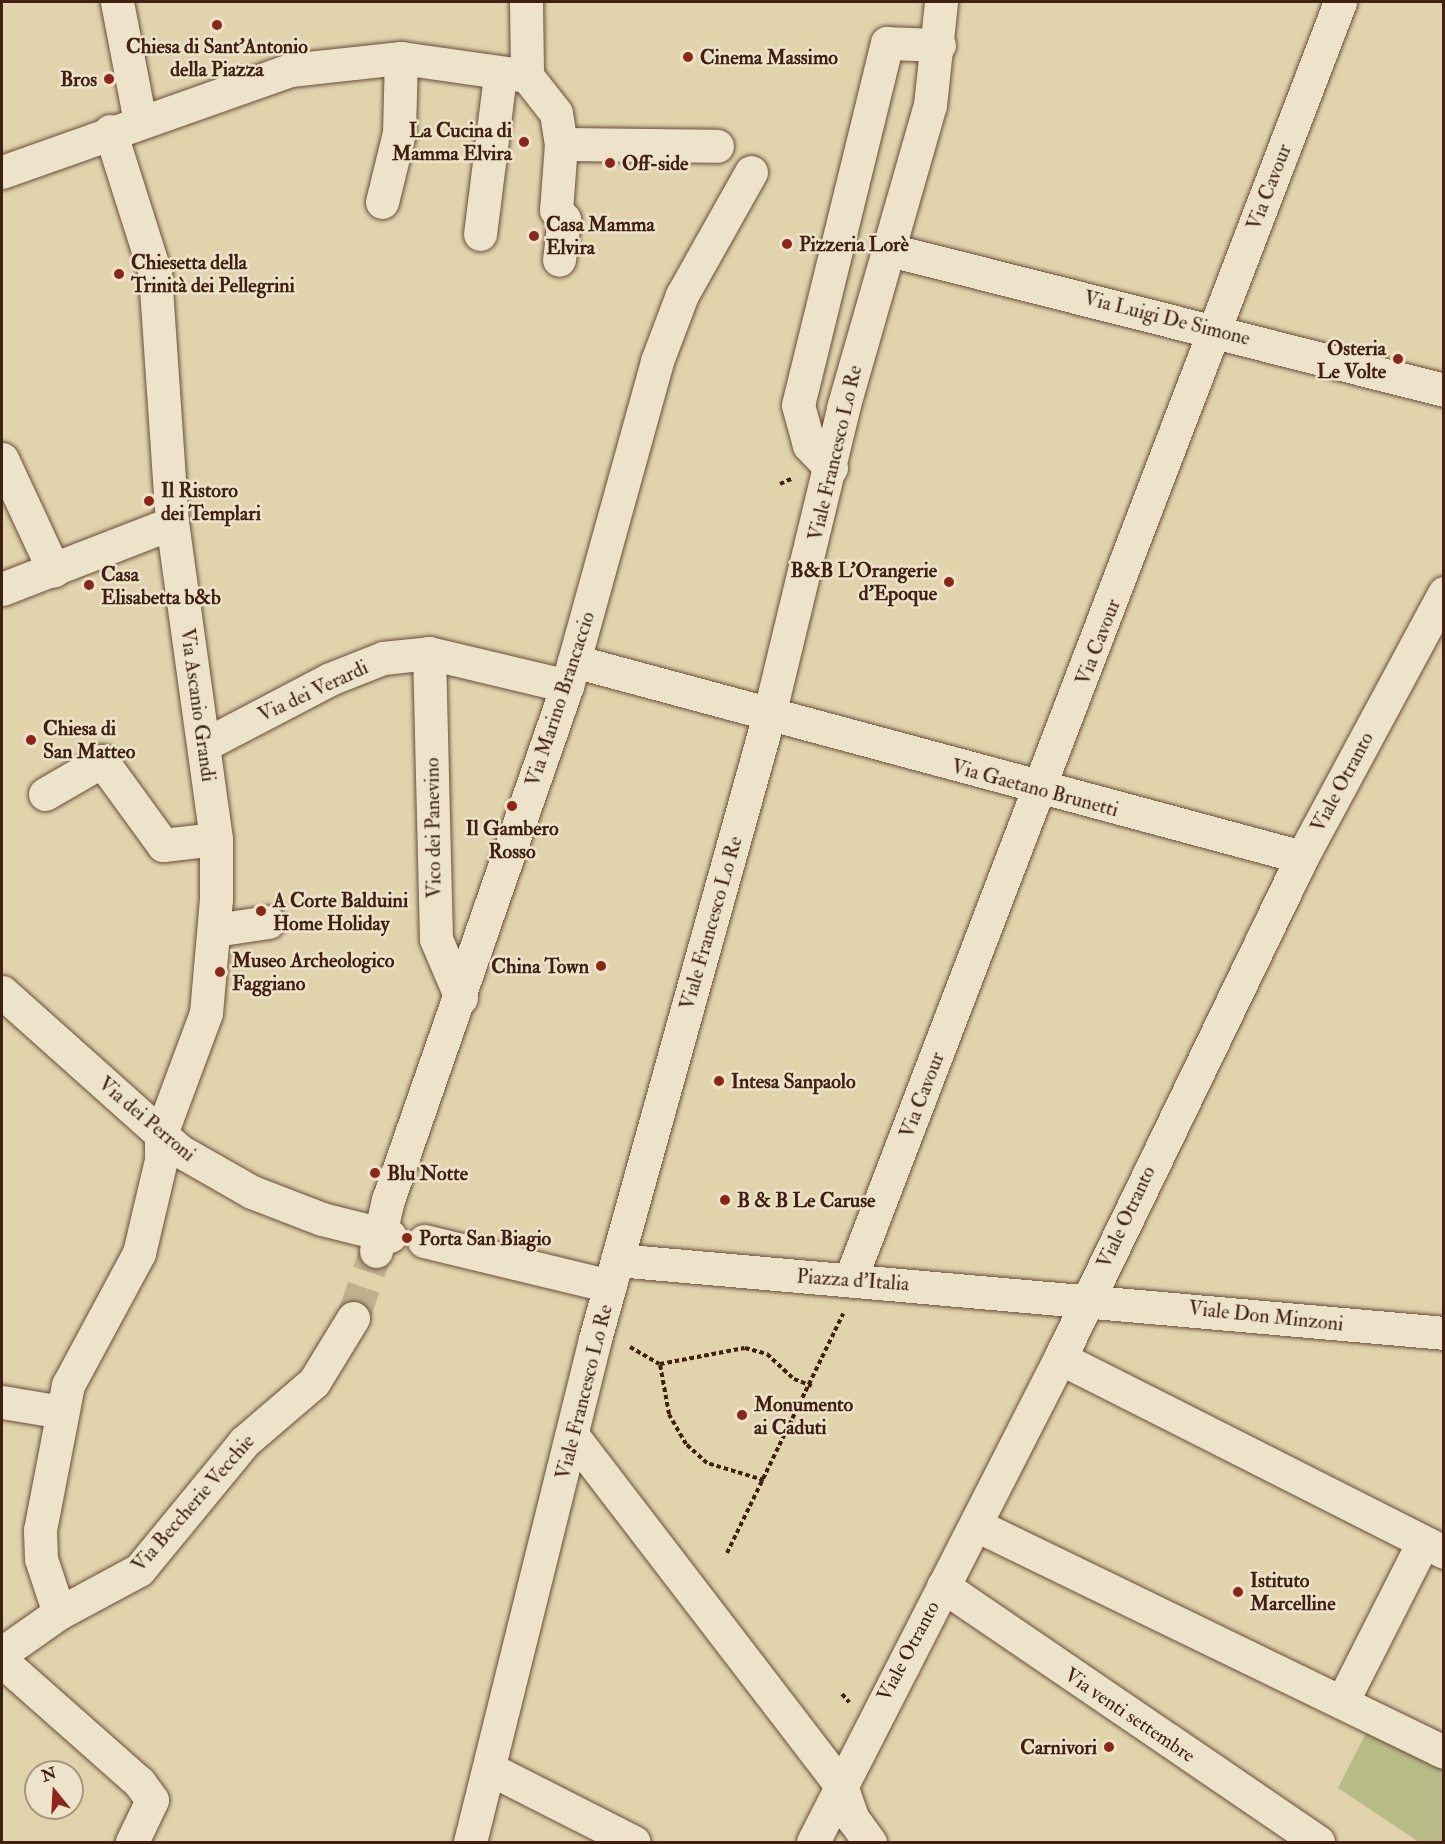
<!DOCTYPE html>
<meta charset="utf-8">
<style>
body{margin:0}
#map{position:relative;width:1445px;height:1844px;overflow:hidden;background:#e1d4ad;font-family:"IM FELL Double Pica",serif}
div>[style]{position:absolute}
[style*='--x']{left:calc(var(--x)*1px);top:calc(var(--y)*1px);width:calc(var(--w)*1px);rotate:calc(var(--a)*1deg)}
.green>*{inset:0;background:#b7bc87}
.minor-tunnel>*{height:33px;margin-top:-16.5px;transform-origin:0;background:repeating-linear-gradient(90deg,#c1b08e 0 33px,transparent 0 49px)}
.path>*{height:4px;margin-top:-2px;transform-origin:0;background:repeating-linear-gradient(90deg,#412012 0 4.5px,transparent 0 7.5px)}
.roads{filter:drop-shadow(0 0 2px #694d39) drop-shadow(0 0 2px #694d39)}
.minor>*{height:33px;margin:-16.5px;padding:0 16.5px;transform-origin:16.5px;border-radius:16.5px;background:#ece3ca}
.dots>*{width:16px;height:16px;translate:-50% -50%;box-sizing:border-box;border:3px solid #ece3ca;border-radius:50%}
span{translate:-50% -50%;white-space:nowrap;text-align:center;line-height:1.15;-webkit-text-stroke:5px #ece3ca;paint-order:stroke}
.poi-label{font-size:20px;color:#412012;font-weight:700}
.left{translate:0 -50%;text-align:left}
.right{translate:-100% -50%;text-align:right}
.street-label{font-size:20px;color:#412012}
.frame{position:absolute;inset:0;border:3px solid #412012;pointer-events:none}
.north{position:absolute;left:24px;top:1760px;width:60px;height:60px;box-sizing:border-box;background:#ece3ca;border:2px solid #a89580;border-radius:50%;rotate:342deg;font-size:16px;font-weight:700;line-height:24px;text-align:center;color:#412012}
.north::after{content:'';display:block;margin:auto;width:21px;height:27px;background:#8f2418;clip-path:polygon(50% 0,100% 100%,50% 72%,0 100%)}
</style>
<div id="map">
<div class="green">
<div style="clip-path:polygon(1367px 1731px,1443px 1769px,1443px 1842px,1419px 1842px,1338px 1788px)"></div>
</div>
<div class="minor-tunnel">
<div style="--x:353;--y:1318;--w:71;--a:-71.1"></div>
</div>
<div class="path">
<div style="--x:780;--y:484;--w:14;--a:-25"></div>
<div style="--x:630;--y:1347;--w:34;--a:30"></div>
<div style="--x:764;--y:1480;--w:59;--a:-163.4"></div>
<div style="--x:707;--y:1463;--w:28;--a:-138"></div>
<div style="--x:686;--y:1444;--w:34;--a:-120"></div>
<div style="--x:669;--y:1414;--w:51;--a:-100.2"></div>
<div style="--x:660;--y:1364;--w:86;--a:-10.7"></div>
<div style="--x:745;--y:1348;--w:23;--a:15"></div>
<div style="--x:767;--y:1354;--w:37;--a:43"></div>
<div style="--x:794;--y:1379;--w:19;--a:21"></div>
<div style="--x:727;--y:1553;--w:266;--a:-64.1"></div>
<div style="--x:842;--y:1694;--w:11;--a:49"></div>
</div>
<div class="roads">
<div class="minor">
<div style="--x:117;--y:2;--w:122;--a:79.1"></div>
<div style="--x:526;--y:2;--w:74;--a:89.2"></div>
<div style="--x:527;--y:76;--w:47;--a:51.9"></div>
<div style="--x:556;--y:113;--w:31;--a:81"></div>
<div style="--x:561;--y:144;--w:66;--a:94.3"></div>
<div style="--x:556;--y:210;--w:12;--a:48"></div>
<div style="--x:564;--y:219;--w:41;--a:97"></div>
<div style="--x:561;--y:144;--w:156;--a:0.7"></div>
<div style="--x:2;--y:172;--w:306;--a:-19.5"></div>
<div style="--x:290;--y:70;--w:112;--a:-6.2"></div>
<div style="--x:401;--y:58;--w:127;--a:8.1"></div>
<div style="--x:382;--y:202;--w:71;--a:-76.2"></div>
<div style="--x:399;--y:133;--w:75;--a:-88.5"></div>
<div style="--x:480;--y:234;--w:159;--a:-82.8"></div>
<div style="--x:890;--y:250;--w:571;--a:14.18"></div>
<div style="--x:2;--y:459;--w:123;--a:65.1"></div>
<div style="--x:831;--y:468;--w:32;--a:-134"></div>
<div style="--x:809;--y:445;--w:41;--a:-105.4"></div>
<div style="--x:798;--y:405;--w:373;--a:-76.2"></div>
<div style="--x:887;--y:43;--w:52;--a:2.2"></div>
<div style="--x:2;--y:589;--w:182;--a:-21.2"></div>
<div style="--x:429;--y:653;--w:286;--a:88.6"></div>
<div style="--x:436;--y:939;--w:64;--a:67"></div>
<div style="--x:574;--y:661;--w:754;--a:15.07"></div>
<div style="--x:204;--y:745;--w:142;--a:-27.6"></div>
<div style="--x:330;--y:679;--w:57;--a:-21.6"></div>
<div style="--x:383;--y:658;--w:46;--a:-6.2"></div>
<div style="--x:429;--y:653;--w:142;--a:13.4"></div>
<div style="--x:45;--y:794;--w:66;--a:-30.1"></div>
<div style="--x:102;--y:761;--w:104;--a:54"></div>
<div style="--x:163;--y:845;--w:53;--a:-6.5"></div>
<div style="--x:215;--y:930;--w:54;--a:-8.6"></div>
<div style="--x:2;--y:992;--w:239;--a:41.8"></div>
<div style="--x:180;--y:1151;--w:83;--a:29.7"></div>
<div style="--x:252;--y:1192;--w:75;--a:21.1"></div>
<div style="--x:322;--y:1219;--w:70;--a:14"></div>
<div style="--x:424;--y:1241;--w:191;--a:13.6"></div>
<div style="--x:376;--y:1251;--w:52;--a:-76.8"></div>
<div style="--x:388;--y:1200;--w:544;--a:-70.8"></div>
<div style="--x:567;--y:686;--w:337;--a:-74.5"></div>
<div style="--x:657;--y:361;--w:71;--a:-69.3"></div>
<div style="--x:682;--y:295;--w:141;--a:-60.7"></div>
<div style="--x:617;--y:1260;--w:830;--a:5.04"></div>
<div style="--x:850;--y:1280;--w:1369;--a:-69.02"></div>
<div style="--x:1060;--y:1358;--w:430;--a:26.8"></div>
<div style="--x:2;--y:1402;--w:61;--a:9.5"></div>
<div style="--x:572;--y:1435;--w:441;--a:52.5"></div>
<div style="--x:841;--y:1785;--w:36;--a:71"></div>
<div style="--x:853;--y:1819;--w:29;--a:54"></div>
<div style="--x:976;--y:1525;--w:520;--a:25.88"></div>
<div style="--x:943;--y:1586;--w:454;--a:34.3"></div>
<div style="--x:59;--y:1613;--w:57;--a:-108.4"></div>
<div style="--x:41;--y:1559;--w:29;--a:-92"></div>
<div style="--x:40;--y:1530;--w:148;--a:-79.1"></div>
<div style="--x:68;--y:1385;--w:150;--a:-61.7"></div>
<div style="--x:139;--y:1253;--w:96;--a:-76.7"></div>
<div style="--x:161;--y:1160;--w:26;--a:-90"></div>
<div style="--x:161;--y:1134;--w:129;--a:-69.6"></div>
<div style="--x:206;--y:1013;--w:114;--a:-85"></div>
<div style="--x:216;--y:899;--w:60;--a:-90"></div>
<div style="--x:216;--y:839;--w:319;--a:-97.9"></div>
<div style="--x:172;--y:523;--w:251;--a:-93.9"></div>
<div style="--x:155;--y:273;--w:149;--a:-107.6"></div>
<div style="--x:2;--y:1653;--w:70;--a:-35.1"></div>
<div style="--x:59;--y:1613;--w:91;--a:-28.3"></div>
<div style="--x:139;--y:1570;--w:166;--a:-50.6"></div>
<div style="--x:244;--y:1442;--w:92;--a:-40.6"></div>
<div style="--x:314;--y:1382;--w:75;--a:-58.6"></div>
<div style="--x:2;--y:1661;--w:183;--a:41.5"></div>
<div style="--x:139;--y:1782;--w:22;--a:54"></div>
<div style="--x:152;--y:1800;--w:47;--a:115.5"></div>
<div style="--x:1342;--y:1702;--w:179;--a:-63.1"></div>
<div style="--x:490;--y:1769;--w:161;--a:26.9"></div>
<div style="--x:470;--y:1842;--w:518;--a:-76.04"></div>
<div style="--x:595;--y:1339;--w:648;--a:-74.42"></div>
<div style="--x:769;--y:715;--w:316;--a:-76.4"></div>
<div style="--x:843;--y:408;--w:315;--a:-74"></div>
<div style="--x:930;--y:105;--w:104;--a:-83.9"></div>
<div style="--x:813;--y:1842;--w:543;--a:-62.96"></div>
<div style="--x:1060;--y:1358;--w:556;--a:-64.22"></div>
<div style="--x:1302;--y:857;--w:300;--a:-61.7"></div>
</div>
</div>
<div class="dots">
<div style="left:217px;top:25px;background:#8f2418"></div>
<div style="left:688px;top:57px;background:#8f2418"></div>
<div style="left:109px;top:79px;background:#8f2418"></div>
<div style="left:524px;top:142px;background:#8f2418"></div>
<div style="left:610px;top:163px;background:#8f2418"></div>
<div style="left:534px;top:236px;background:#8f2418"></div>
<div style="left:787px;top:244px;background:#8f2418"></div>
<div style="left:119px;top:274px;background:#8f2418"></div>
<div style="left:1398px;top:359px;background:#8f2418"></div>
<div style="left:149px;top:501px;background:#8f2418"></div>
<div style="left:949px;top:582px;background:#8f2418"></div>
<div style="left:89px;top:585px;background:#8f2418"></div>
<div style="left:31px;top:740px;background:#8f2418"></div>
<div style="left:512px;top:806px;background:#8f2418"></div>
<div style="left:261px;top:911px;background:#8f2418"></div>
<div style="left:601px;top:966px;background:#8f2418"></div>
<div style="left:220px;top:972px;background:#8f2418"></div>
<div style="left:719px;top:1081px;background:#8f2418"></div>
<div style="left:375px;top:1173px;background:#8f2418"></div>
<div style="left:725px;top:1200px;background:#8f2418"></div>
<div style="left:407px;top:1238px;background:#8f2418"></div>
<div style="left:742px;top:1415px;background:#8f2418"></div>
<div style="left:1238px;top:1592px;background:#8f2418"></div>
<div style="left:1109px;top:1747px;background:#8f2418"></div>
</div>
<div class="poi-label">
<span style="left:217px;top:58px">Chiesa di Sant'Antonio<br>della Piazza</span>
<span class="left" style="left:700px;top:57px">Cinema Massimo</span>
<span class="right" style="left:97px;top:79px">Bros</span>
<span class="right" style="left:512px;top:142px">La Cucina di<br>Mamma Elvira</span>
<span class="left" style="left:622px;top:163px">Off-side</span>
<span class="left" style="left:546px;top:236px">Casa Mamma<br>Elvira</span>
<span class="left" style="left:799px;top:244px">Pizzeria Lorè</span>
<span class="left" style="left:131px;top:274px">Chiesetta della<br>Trinità dei Pellegrini</span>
<span class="right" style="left:1386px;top:360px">Osteria<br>Le Volte</span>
<span class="left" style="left:161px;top:502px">Il Ristoro<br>dei Templari</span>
<span class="right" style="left:937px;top:582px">B&amp;B L’Orangerie<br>d’Epoque</span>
<span class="left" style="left:101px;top:586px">Casa<br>Elisabetta b&amp;b</span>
<span class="left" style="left:43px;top:740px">Chiesa di<br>San Matteo</span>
<span style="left:512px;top:840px">Il Gambero<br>Rosso</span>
<span class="left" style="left:273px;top:912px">A Corte Balduini<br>Home Holiday</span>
<span class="left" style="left:232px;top:972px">Museo Archeologico<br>Faggiano</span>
<span class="right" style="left:589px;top:966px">China Town</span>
<span class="left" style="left:731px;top:1081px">Intesa Sanpaolo</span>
<span class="left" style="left:387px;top:1173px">Blu Notte</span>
<span class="left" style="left:737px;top:1200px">B &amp; B Le Caruse</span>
<span class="left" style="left:419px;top:1238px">Porta San Biagio</span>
<span class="left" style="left:754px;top:1416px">Monumento<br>ai Caduti</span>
<span class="left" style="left:1250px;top:1592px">Istituto<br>Marcelline</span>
<span class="right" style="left:1097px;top:1747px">Carnivori</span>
</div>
<div class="street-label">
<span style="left:1269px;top:187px;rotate:-69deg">Via Cavour</span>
<span style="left:1167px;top:318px;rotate:14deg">Via Luigi De Simone</span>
<span style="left:835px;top:453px;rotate:-77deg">Viale Francesco Lo Re</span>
<span style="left:1098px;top:642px;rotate:-69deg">Via Cavour</span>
<span style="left:313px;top:691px;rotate:-25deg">Via dei Verardi</span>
<span style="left:560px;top:699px;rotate:-72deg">Via Marino Brancaccio</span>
<span style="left:198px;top:705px;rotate:82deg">Via Ascanio Grandi</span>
<span style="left:1342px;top:782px;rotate:-62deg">Viale Otranto</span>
<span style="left:1035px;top:788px;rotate:15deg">Via Gaetano Brunetti</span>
<span style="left:433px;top:828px;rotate:-91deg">Vico dei Panevino</span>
<span style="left:711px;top:923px;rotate:-74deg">Viale Francesco Lo Re</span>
<span style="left:922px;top:1095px;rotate:-69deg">Via Cavour</span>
<span style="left:147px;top:1119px;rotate:40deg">Via dei Perroni</span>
<span style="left:1126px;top:1217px;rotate:-65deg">Viale Otranto</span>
<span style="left:853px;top:1280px;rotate:4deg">Piazza d'Italia</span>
<span style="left:1266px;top:1316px;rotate:6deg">Viale Don Minzoni</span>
<span style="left:584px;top:1392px;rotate:-76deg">Viale Francesco Lo Re</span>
<span style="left:193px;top:1503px;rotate:-49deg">Via Beccherie Vecchie</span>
<span style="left:908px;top:1651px;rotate:-62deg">Viale Otranto</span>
<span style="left:1130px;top:1715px;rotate:34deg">Via venti settembre</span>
</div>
<div class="frame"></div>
<div class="north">N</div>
</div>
